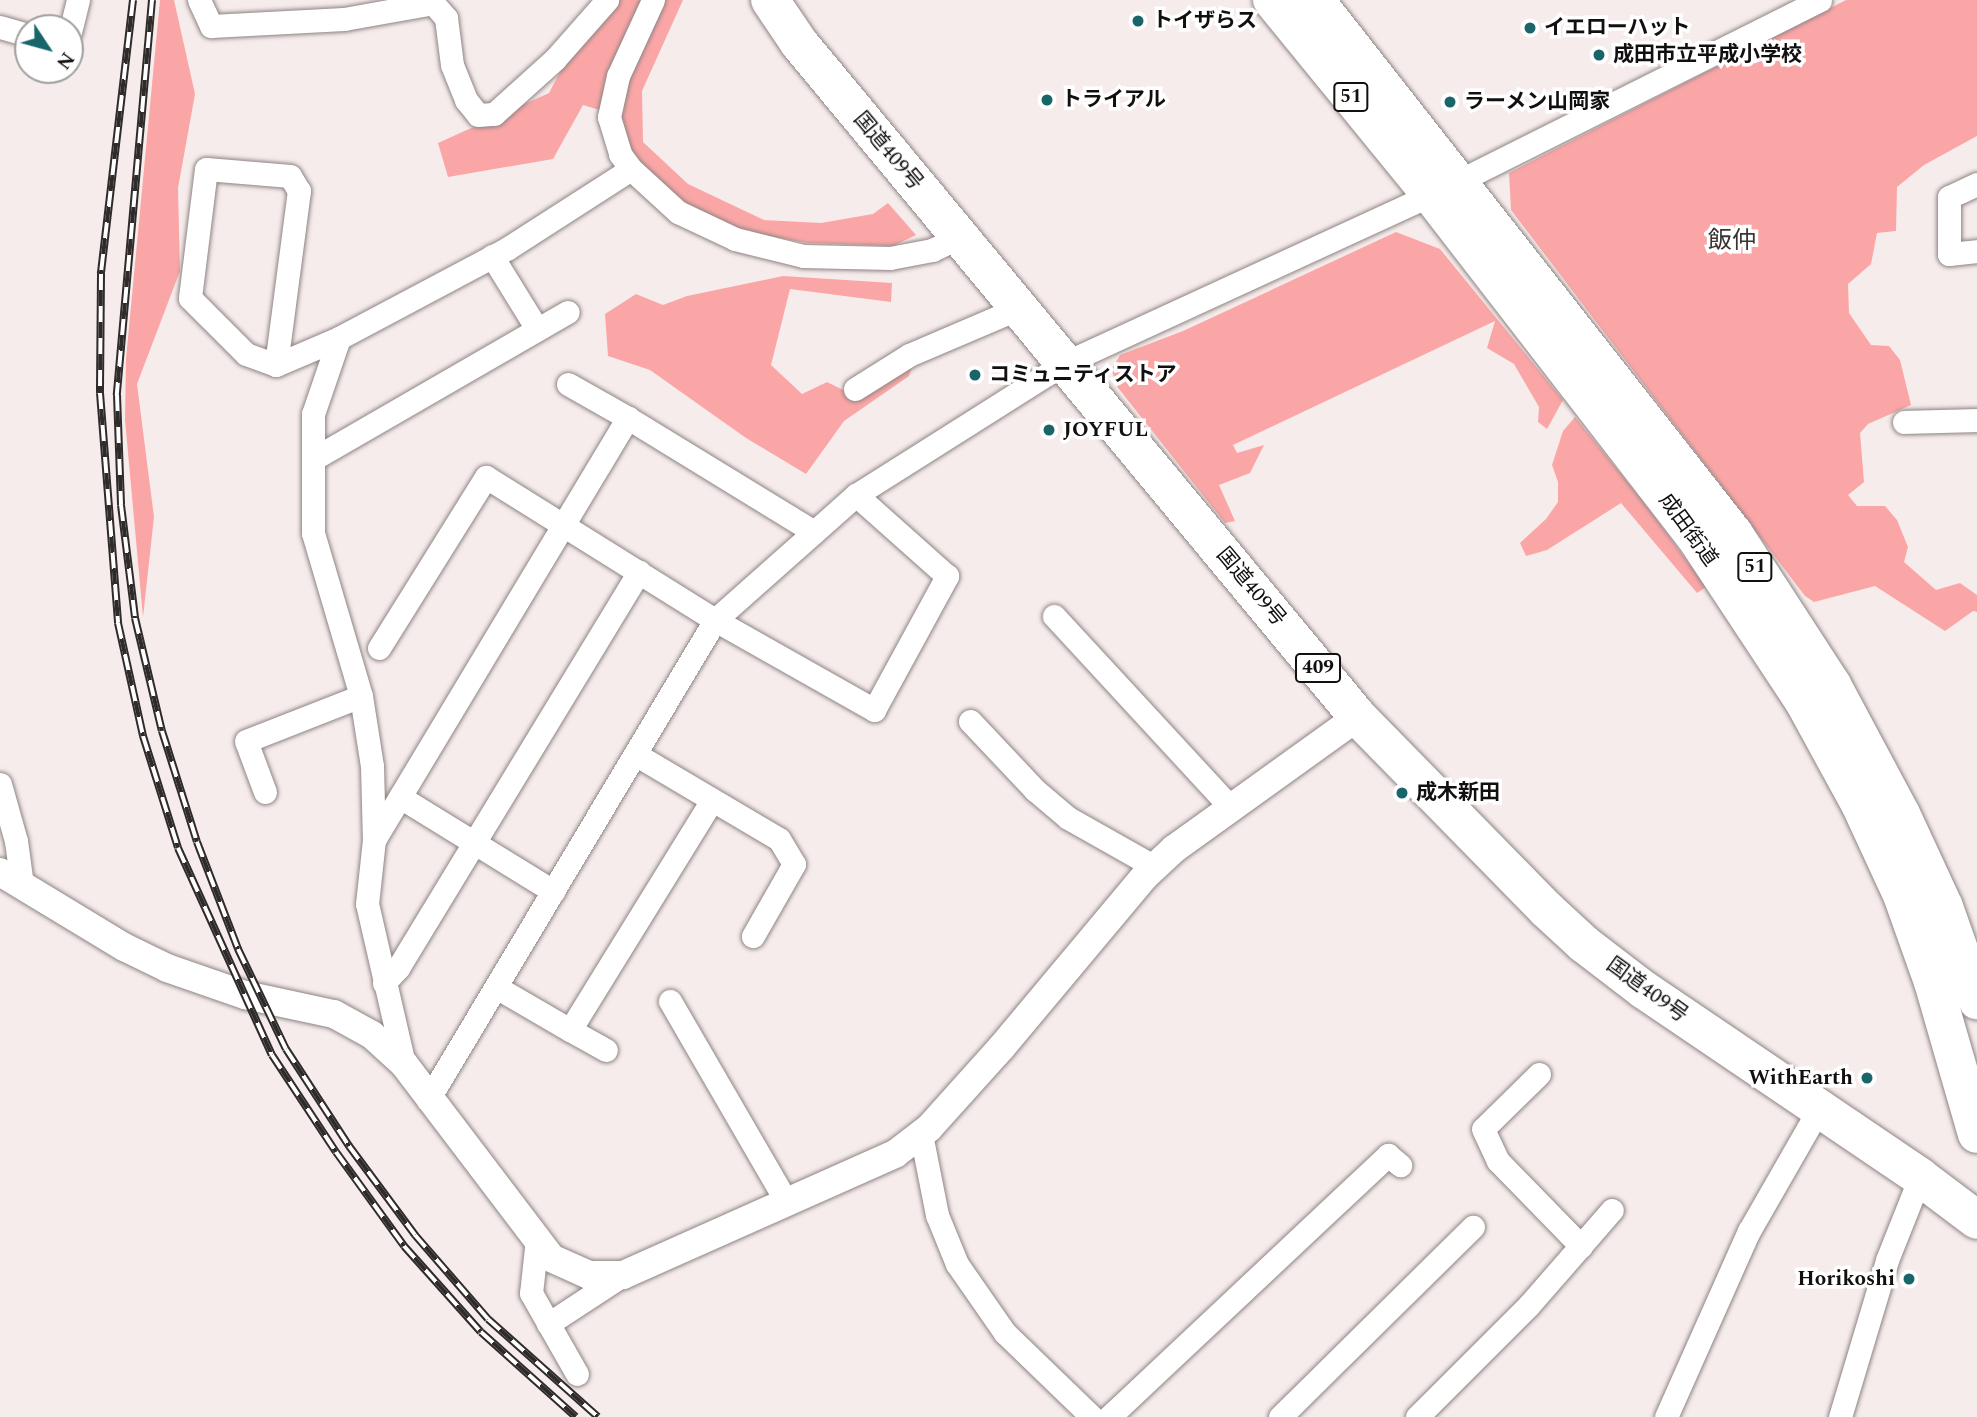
<!DOCTYPE html>
<meta charset="utf-8">
<style>
body{margin:0}
#map{position:relative;width:1977px;height:1417px;overflow:hidden;background:#f7ecec;font-family:Spectral,"Noto Sans JP",serif}
div>[style]{position:absolute}
[style*='--x']{left:calc(var(--x)*1px);top:calc(var(--y)*1px);width:calc(var(--w)*1px);rotate:calc(var(--a)*1deg)}
.green>*{inset:0;background:#fba6a6}
.roads{filter:drop-shadow(0 0 2px #8d8483) drop-shadow(0 0 2px #8d8483)}
.minor>*{height:23px;margin:-11.5px;padding:0 11.5px;transform-origin:11.5px;border-radius:11.5px;background:#fff}
.tertiary>*{height:28px;margin:-14px;padding:0 14px;transform-origin:14px;border-radius:14px;background:#fff}
.trunk>*{height:38px;margin:-19px;padding:0 19px;transform-origin:19px;border-radius:19px;background:#fff}
.rail>*{height:8px;margin-top:-4px;transform-origin:0;background:repeating-linear-gradient(90deg,#fff 0 16px,#2f2b2b 0 32px);box-sizing:border-box;border-block:2px solid #2f2b2b}
.dots>*{width:19px;height:19px;translate:-50% -50%;box-sizing:border-box;border:4px solid #fff;border-radius:50%}
span{translate:-50% -50%;white-space:nowrap;text-align:center;line-height:1.15;-webkit-text-stroke:7px #fff;paint-order:stroke}
.shield-label span{padding:2px 5px;background:#fff;border:2px solid;border-radius:5px;-webkit-text-stroke-width:0}
.shield-label{font-size:19px;color:#120f0f;font-weight:700}
.poi-label{font-size:21px;color:#120f0f;font-weight:700}
.left{translate:0 -50%;text-align:left}
.right{translate:-100% -50%;text-align:right}
.street-label{font-size:21px;color:#120f0f}
.quarter-label{font-size:24px;color:#3c3434}
.north{position:absolute;left:14px;top:14px;width:70px;height:70px;box-sizing:border-box;background:#fff;border:2px solid #a09f9f;border-radius:50%;rotate:126deg;font-size:19px;font-weight:700;line-height:28px;text-align:center;color:#120f0f}
.north::after{content:'';display:block;margin:auto;width:24px;height:32px;background:#18666a;clip-path:polygon(50% 0,100% 100%,50% 72%,0 100%)}
</style>
<div id="map">
<div class="green">
<div style="clip-path:polygon(160px 0,174px 0,195px 94px,178px 188px,180px 271px,137px 384px,154px 517px,143px 617px,125px 420px,126px 359px)"></div>
<div style="clip-path:polygon(616px 0,683px 0,642px 91px,643px 142px,688px 184px,764px 220px,821px 223px,873px 214px,888px 203px,916px 235px,893px 246px,808px 243px,740px 231px,675px 200px,626px 154px,619px 116px,583px 105px,553px 159px,448px 177px,438px 143px,549px 93px,569px 55px)"></div>
<div style="clip-path:polygon(1846px 0,1977px 0,1977px 136px,1924px 165px,1897px 187px,1896px 231px,1877px 233px,1871px 264px,1848px 284px,1849px 313px,1871px 345px,1889px 346px,1900px 360px,1911px 405px,1868px 424px,1860px 433px,1864px 482px,1848px 495px,1857px 506px,1885px 506px,1897px 520px,1908px 547px,1904px 562px,1936px 590px,1960px 583px,1977px 595px,1977px 612px,1973px 611px,1945px 631px,1875px 586px,1814px 602px,1805px 596px,1511px 210px,1509px 173px)"></div>
<div style="clip-path:polygon(1396px 232px,1440px 249px,1563px 400px,1547px 429px,1538px 422px,1539px 407px,1514px 364px,1487px 348px,1495px 321px,1233px 445px,1237px 453px,1264px 445px,1250px 473px,1219px 485px,1235px 521px,1225px 523px,1115px 384px,1112px 369px,1120px 355px,1183px 331px)"></div>
<div style="clip-path:polygon(783px 276px,892px 283px,891px 302px,790px 289px,771px 365px,802px 394px,827px 382px,855px 396px,913px 364px,909px 376px,844px 421px,806px 474px,746px 438px,650px 370px,608px 356px,605px 314px,636px 294px,663px 305px,687px 296px)"></div>
<div style="clip-path:polygon(1575px 417px,1649px 509px,1706px 587px,1697px 593px,1621px 503px,1547px 550px,1526px 556px,1520px 543px,1546px 519px,1558px 502px,1558px 482px,1552px 465px,1563px 431px)"></div>
</div>
<div class="roads">
<div class="minor">
<div style="--x:199;--y:0;--w:29;--a:65"></div>
<div style="--x:211;--y:26;--w:133;--a:-3"></div>
<div style="--x:344;--y:19;--w:90;--a:-10.2"></div>
<div style="--x:433;--y:3;--w:20;--a:49"></div>
<div style="--x:446;--y:18;--w:47;--a:82.7"></div>
<div style="--x:452;--y:65;--w:38;--a:68"></div>
<div style="--x:466;--y:100;--w:19;--a:51"></div>
<div style="--x:478;--y:115;--w:16;--a:-4"></div>
<div style="--x:494;--y:114;--w:82;--a:-42"></div>
<div style="--x:555;--y:59;--w:79;--a:-48.6"></div>
<div style="--x:653;--y:0;--w:84;--a:114.7"></div>
<div style="--x:618;--y:76;--w:42;--a:102.4"></div>
<div style="--x:609;--y:117;--w:39;--a:73"></div>
<div style="--x:620;--y:154;--w:19;--a:54"></div>
<div style="--x:631;--y:169;--w:64;--a:42.5"></div>
<div style="--x:678;--y:212;--w:63;--a:25.3"></div>
<div style="--x:735;--y:239;--w:70;--a:14"></div>
<div style="--x:803;--y:256;--w:87;--a:1.3"></div>
<div style="--x:890;--y:258;--w:43;--a:-10.8"></div>
<div style="--x:932;--y:250;--w:31;--a:-25"></div>
<div style="--x:0;--y:27;--w:29;--a:16"></div>
<div style="--x:70;--y:32;--w:33;--a:-76"></div>
<div style="--x:1977;--y:184;--w:31;--a:155"></div>
<div style="--x:1949;--y:197;--w:57;--a:90"></div>
<div style="--x:1949;--y:254;--w:28;--a:-6"></div>
<div style="--x:492;--y:256;--w:86;--a:58.3"></div>
<div style="--x:339;--y:338;--w:80;--a:108.9"></div>
<div style="--x:313;--y:414;--w:119;--a:90"></div>
<div style="--x:313;--y:533;--w:170;--a:73.6"></div>
<div style="--x:361;--y:696;--w:71;--a:81.1"></div>
<div style="--x:372;--y:766;--w:74;--a:88.5"></div>
<div style="--x:276;--y:365;--w:176;--a:-82.5"></div>
<div style="--x:299;--y:191;--w:17;--a:-121"></div>
<div style="--x:290;--y:176;--w:84;--a:-175.2"></div>
<div style="--x:206;--y:169;--w:130;--a:97.1"></div>
<div style="--x:190;--y:298;--w:79;--a:45"></div>
<div style="--x:246;--y:354;--w:32;--a:20"></div>
<div style="--x:276;--y:365;--w:69;--a:-23.2"></div>
<div style="--x:339;--y:338;--w:191;--a:-28"></div>
<div style="--x:508;--y:248;--w:146;--a:-32.7"></div>
<div style="--x:855;--y:389;--w:64;--a:-32.2"></div>
<div style="--x:909;--y:355;--w:120;--a:-23.1"></div>
<div style="--x:628;--y:418;--w:218;--a:31.5"></div>
<div style="--x:1904;--y:422;--w:73;--a:-1.6"></div>
<div style="--x:313;--y:459;--w:294;--a:-30"></div>
<div style="--x:1054;--y:616;--w:261;--a:47.3"></div>
<div style="--x:379;--y:648;--w:202;--a:-58"></div>
<div style="--x:486;--y:477;--w:270;--a:32"></div>
<div style="--x:715;--y:620;--w:183;--a:29.5"></div>
<div style="--x:874;--y:710;--w:153;--a:-61.4"></div>
<div style="--x:947;--y:576;--w:122;--a:-138.3"></div>
<div style="--x:970;--y:721;--w:95;--a:46.7"></div>
<div style="--x:1035;--y:790;--w:43;--a:40.3"></div>
<div style="--x:1068;--y:818;--w:100;--a:29.4"></div>
<div style="--x:635;--y:754;--w:167;--a:30.6"></div>
<div style="--x:779;--y:839;--w:29;--a:59"></div>
<div style="--x:794;--y:864;--w:83;--a:119.7"></div>
<div style="--x:0;--y:784;--w:59;--a:74.3"></div>
<div style="--x:16;--y:841;--w:44;--a:82.2"></div>
<div style="--x:265;--y:792;--w:54;--a:-110.4"></div>
<div style="--x:246;--y:741;--w:123;--a:-21.4"></div>
<div style="--x:400;--y:797;--w:180;--a:31.6"></div>
<div style="--x:384;--y:983;--w:21;--a:-47"></div>
<div style="--x:398;--y:968;--w:464;--a:-58.7"></div>
<div style="--x:496;--y:987;--w:86;--a:30.2"></div>
<div style="--x:570;--y:1030;--w:270;--a:-58.3"></div>
<div style="--x:670;--y:1001;--w:231;--a:59.9"></div>
<div style="--x:570;--y:1030;--w:41;--a:29.1"></div>
<div style="--x:404;--y:1064;--w:164;--a:-103"></div>
<div style="--x:367;--y:904;--w:64;--a:-83.8"></div>
<div style="--x:374;--y:840;--w:493;--a:-59"></div>
<div style="--x:628;--y:418;--w:69;--a:-150.5"></div>
<div style="--x:1539;--y:1074;--w:78;--a:135.5"></div>
<div style="--x:1483;--y:1129;--w:35;--a:65"></div>
<div style="--x:1498;--y:1161;--w:119;--a:45.7"></div>
<div style="--x:428;--y:1100;--w:559;--a:-59.12"></div>
<div style="--x:715;--y:620;--w:188;--a:-41.6"></div>
<div style="--x:856;--y:495;--w:247;--a:-32.3"></div>
<div style="--x:1065;--y:363;--w:403;--a:-24.7"></div>
<div style="--x:1431;--y:195;--w:435;--a:-26.6"></div>
<div style="--x:921;--y:1134;--w:83;--a:78.8"></div>
<div style="--x:937;--y:1215;--w:53;--a:67.8"></div>
<div style="--x:957;--y:1264;--w:84;--a:55.2"></div>
<div style="--x:1005;--y:1333;--w:121;--a:44"></div>
<div style="--x:537;--y:1239;--w:54;--a:96.3"></div>
<div style="--x:531;--y:1293;--w:93;--a:60.4"></div>
<div style="--x:548;--y:1324;--w:90;--a:-33.2"></div>
<div style="--x:1109;--y:1417;--w:383;--a:-43.2"></div>
<div style="--x:1388;--y:1155;--w:16;--a:40"></div>
<div style="--x:1280;--y:1417;--w:271;--a:-44.6"></div>
<div style="--x:1417;--y:1417;--w:158;--a:-45"></div>
<div style="--x:1529;--y:1305;--w:126;--a:-48.9"></div>
<div style="--x:1666;--y:1417;--w:204;--a:-66"></div>
<div style="--x:1749;--y:1231;--w:141;--a:-60.2"></div>
<div style="--x:1840;--y:1417;--w:164;--a:-73.3"></div>
<div style="--x:1887;--y:1260;--w:89;--a:-68.3"></div>
</div>
<div class="tertiary">
<div style="--x:0;--y:872;--w:145;--a:31.2"></div>
<div style="--x:124;--y:947;--w:48;--a:26"></div>
<div style="--x:167;--y:968;--w:83;--a:19.1"></div>
<div style="--x:245;--y:995;--w:91;--a:12.1"></div>
<div style="--x:334;--y:1014;--w:43;--a:28.9"></div>
<div style="--x:372;--y:1035;--w:43;--a:42.2"></div>
<div style="--x:404;--y:1064;--w:243;--a:52.8"></div>
<div style="--x:551;--y:1258;--w:42;--a:24.1"></div>
<div style="--x:589;--y:1275;--w:34;--a:0"></div>
<div style="--x:623;--y:1275;--w:298;--a:-24"></div>
<div style="--x:895;--y:1154;--w:43;--a:-37.4"></div>
<div style="--x:929;--y:1128;--w:108;--a:-48"></div>
<div style="--x:1001;--y:1048;--w:224;--a:-50.1"></div>
<div style="--x:1145;--y:876;--w:40;--a:-43"></div>
<div style="--x:1174;--y:849;--w:226;--a:-35.7"></div>
</div>
<div class="trunk">
<div style="--x:770;--y:0;--w:52;--a:56"></div>
<div style="--x:799;--y:43;--w:876;--a:50.33"></div>
<div style="--x:1358;--y:717;--w:269;--a:45.6"></div>
<div style="--x:1546;--y:909;--w:52;--a:42.6"></div>
<div style="--x:1584;--y:944;--w:76;--a:37.5"></div>
<div style="--x:1644;--y:990;--w:333;--a:34.1"></div>
<div style="--x:1920;--y:1177;--w:71;--a:37"></div>
<div style="--x:1272;--y:0;--w:252;--a:50.8"></div>
<div style="--x:1431;--y:195;--w:430;--a:52.3"></div>
<div style="--x:1694;--y:535;--w:198;--a:56.6"></div>
<div style="--x:1803;--y:700;--w:119;--a:61.3"></div>
<div style="--x:1860;--y:804;--w:100;--a:65.2"></div>
<div style="--x:1902;--y:895;--w:92;--a:70.4"></div>
<div style="--x:1933;--y:982;--w:158;--a:73.9"></div>
<div style="--x:1315;--y:0;--w:679;--a:51.88"></div>
<div style="--x:1734;--y:534;--w:180;--a:57"></div>
<div style="--x:1832;--y:685;--w:146;--a:61.9"></div>
<div style="--x:1901;--y:814;--w:102;--a:65.2"></div>
<div style="--x:1944;--y:907;--w:99;--a:70.5"></div>
</div>
</div>
<div class="rail">
<div style="--x:133;--y:0;--w:276;--a:96.7"></div>
<div style="--x:101;--y:274;--w:119;--a:90.5"></div>
<div style="--x:100;--y:393;--w:231;--a:85.5"></div>
<div style="--x:118;--y:623;--w:116;--a:77.5"></div>
<div style="--x:143;--y:736;--w:117;--a:72.6"></div>
<div style="--x:178;--y:848;--w:227;--a:65.6"></div>
<div style="--x:272;--y:1055;--w:116;--a:56.6"></div>
<div style="--x:336;--y:1152;--w:116;--a:54.1"></div>
<div style="--x:404;--y:1246;--w:115;--a:48.2"></div>
<div style="--x:481;--y:1332;--w:127;--a:41.8"></div>
<div style="--x:152;--y:0;--w:397;--a:95.1"></div>
<div style="--x:117;--y:395;--w:110;--a:87.9"></div>
<div style="--x:121;--y:505;--w:114;--a:82.9"></div>
<div style="--x:135;--y:618;--w:116;--a:76.6"></div>
<div style="--x:162;--y:731;--w:116;--a:72.5"></div>
<div style="--x:197;--y:842;--w:115;--a:69"></div>
<div style="--x:238;--y:949;--w:111;--a:64.4"></div>
<div style="--x:286;--y:1049;--w:116;--a:57"></div>
<div style="--x:349;--y:1146;--w:111;--a:53.4"></div>
<div style="--x:415;--y:1235;--w:111;--a:49"></div>
<div style="--x:488;--y:1319;--w:147;--a:41.7"></div>
</div>
<div class="dots">
<div style="left:1138px;top:21px;background:#18666a"></div>
<div style="left:1530px;top:28px;background:#18666a"></div>
<div style="left:1599px;top:55px;background:#18666a"></div>
<div style="left:1047px;top:100px;background:#18666a"></div>
<div style="left:1450px;top:102px;background:#18666a"></div>
<div style="left:975px;top:375px;background:#18666a"></div>
<div style="left:1049px;top:430px;background:#18666a"></div>
<div style="left:1402px;top:793px;background:#18666a"></div>
<div style="left:1867px;top:1078px;background:#18666a"></div>
<div style="left:1909px;top:1279px;background:#18666a"></div>
</div>
<div class="shield-label">
<span style="left:1351px;top:97px">51</span>
<span style="left:1755px;top:567px">51</span>
<span style="left:1318px;top:668px">409</span>
</div>
<div class="poi-label">
<span class="left" style="left:1152px;top:21px">トイザらス</span>
<span class="left" style="left:1544px;top:28px">イエローハット</span>
<span class="left" style="left:1613px;top:55px">成田市立平成小学校</span>
<span class="left" style="left:1061px;top:100px">トライアル</span>
<span class="left" style="left:1464px;top:102px">ラーメン山岡家</span>
<span class="left" style="left:989px;top:375px">コミュニティストア</span>
<span class="left" style="left:1063px;top:430px">JOYFUL</span>
<span class="left" style="left:1416px;top:793px">成木新田</span>
<span class="right" style="left:1853px;top:1078px">WithEarth</span>
<span class="right" style="left:1895px;top:1279px">Horikoshi</span>
</div>
<div class="street-label">
<span style="left:888px;top:151px;rotate:50deg">国道409号</span>
<span style="left:1688px;top:530px;rotate:54deg">成田街道</span>
<span style="left:1251px;top:587px;rotate:50deg">国道409号</span>
<span style="left:1647px;top:990px;rotate:36deg">国道409号</span>
</div>
<div class="quarter-label">
<span style="left:1732px;top:242px">飯仲</span>
</div>
<div class="north">N</div>
</div>
